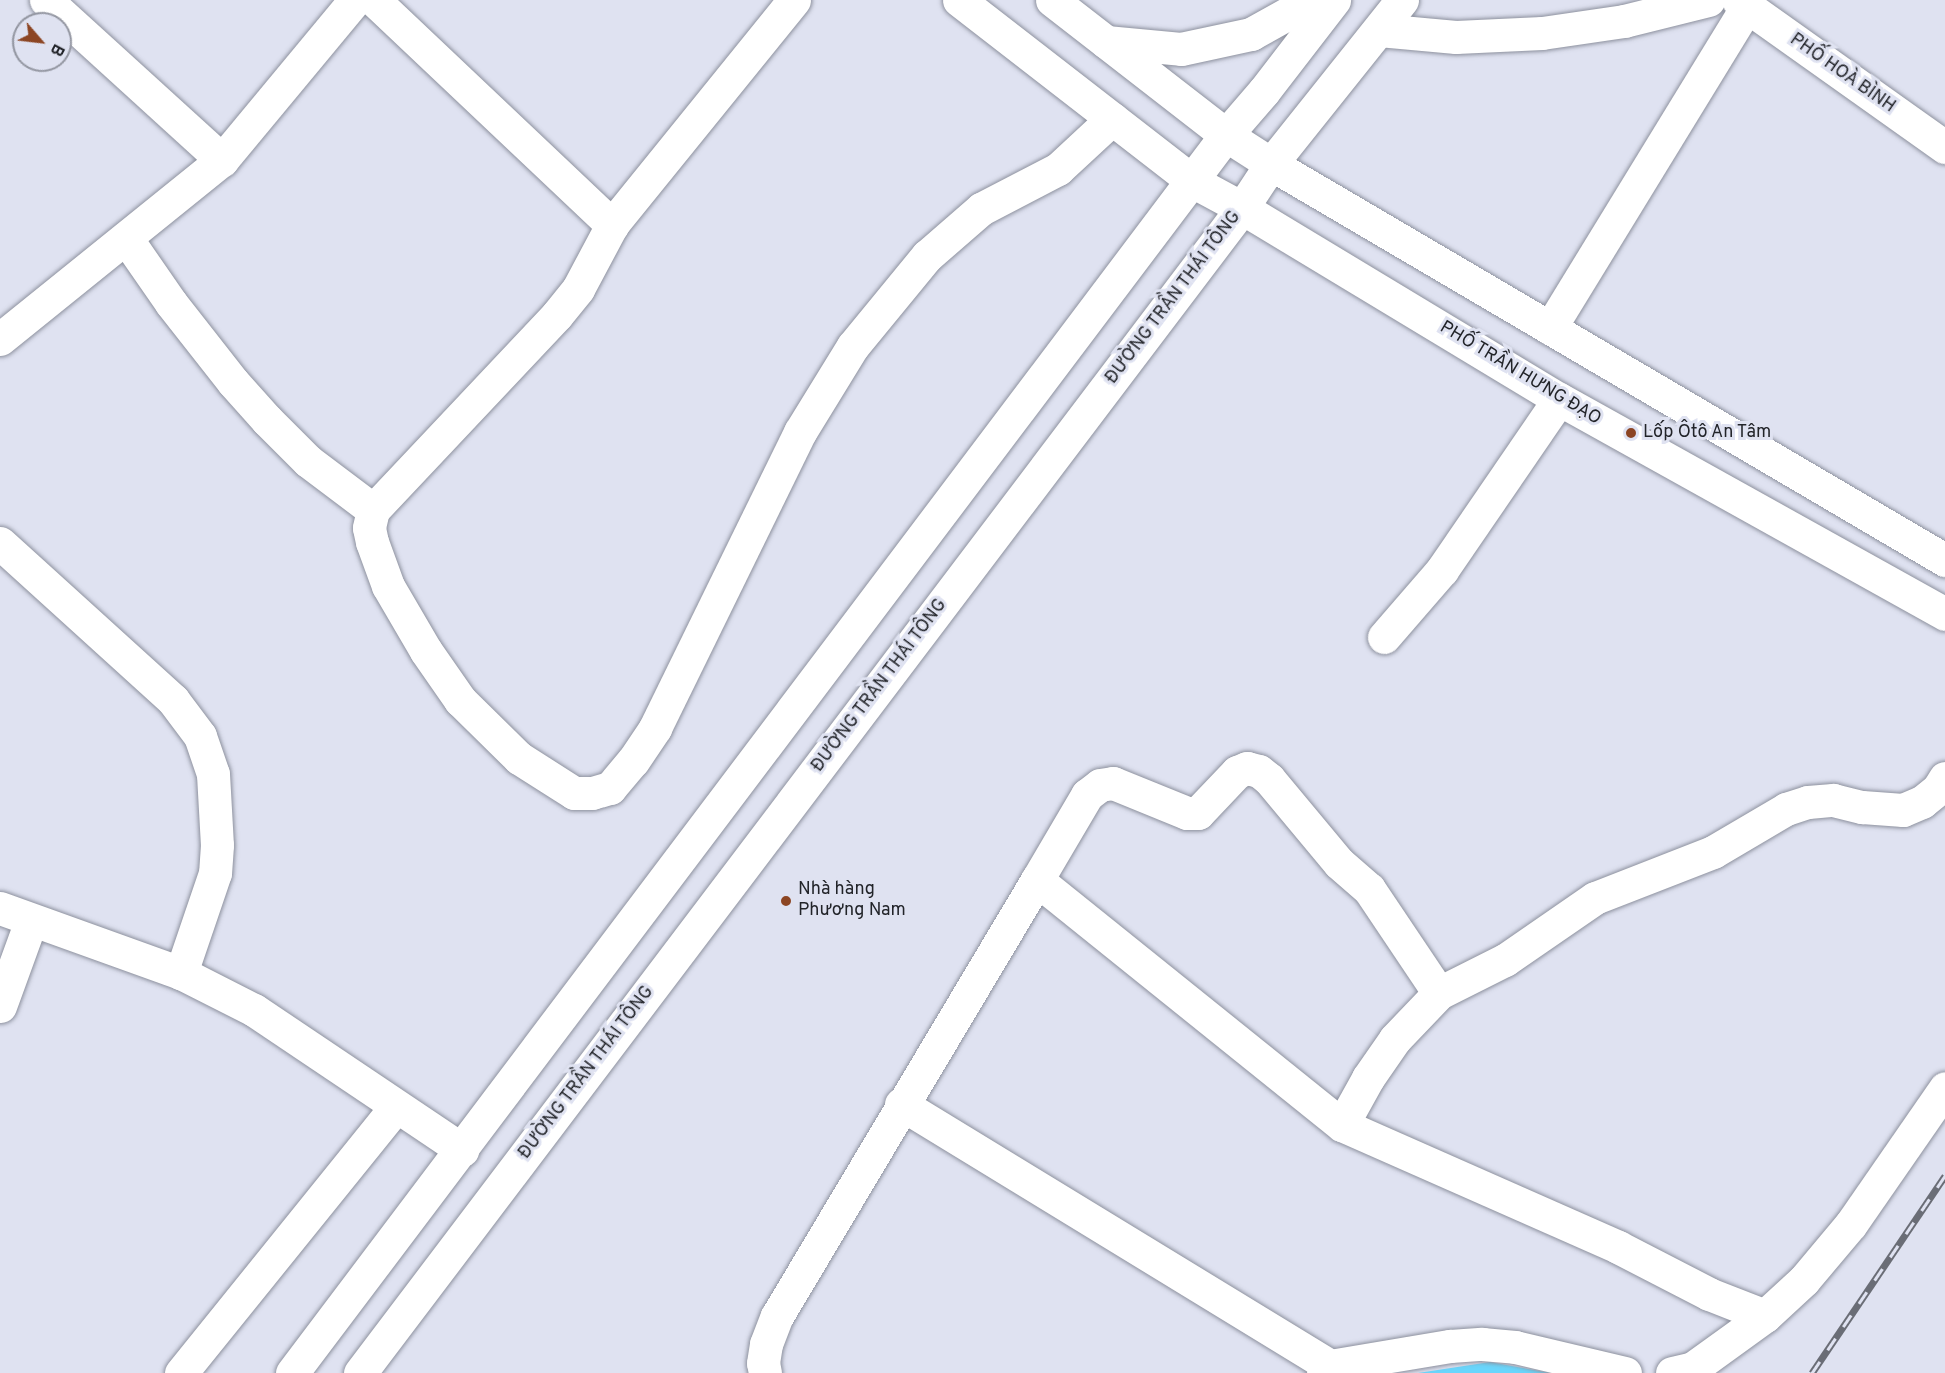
<!DOCTYPE html>
<meta charset="utf-8">
<style>
body{margin:0}
#map{position:relative;width:1945px;height:1373px;overflow:hidden;background:#dfe2f1;font-family:Overpass,sans-serif}
div>[style]{position:absolute}
[style*='--x']{left:calc(var(--x)*1px);top:calc(var(--y)*1px);width:calc(var(--w)*1px);rotate:calc(var(--a)*1deg)}
.water>*{inset:0;background:#69d6fc}
.roads{filter:drop-shadow(0 0 2px #8d919e) drop-shadow(0 0 2px #8d919e)}
.street>*{height:33px;margin:-16.5px;padding:0 16.5px;transform-origin:16.5px;border-radius:16.5px;background:#fff}
.secondary>*{height:33px;margin:-16.5px;padding:0 16.5px;transform-origin:16.5px;border-radius:16.5px;background:#fff}
.highway>*{height:33px;margin:-16.5px;padding:0 16.5px;transform-origin:16.5px;border-radius:16.5px;background:#fff}
.rail>*{height:7px;margin-top:-3.5px;transform-origin:0;background:repeating-linear-gradient(90deg,#dfe2f1 0 14px,#6a6d76 0 28px);box-sizing:border-box;border-block:2px solid #6a6d76}
.dots>*{width:16px;height:16px;translate:-50% -50%;box-sizing:border-box;border:3px solid #dfe2f1;border-radius:50%}
span{translate:-50% -50%;white-space:nowrap;text-align:center;line-height:1.15;-webkit-text-stroke:6px #dfe2f1;paint-order:stroke}
.street-label{font-size:18px;color:#222429}
.poi-label{font-size:18px;color:#222429}
.left{translate:0 -50%;text-align:left}
.north{position:absolute;left:12px;top:12px;width:60px;height:60px;box-sizing:border-box;background:#dfe2f1;border:2px solid #9396a1;border-radius:50%;rotate:118deg;font-size:16px;font-weight:700;line-height:24px;text-align:center;color:#222429}
.north::after{content:'';display:block;margin:auto;width:21px;height:27px;background:#8c4523;clip-path:polygon(50% 0,100% 100%,50% 72%,0 100%)}
</style>
<div id="map">
<div class="water">
<div style="clip-path:polygon(1490px 1362px,1551px 1373px,1418px 1373px)"></div>
</div>
<div class="roads">
<div class="street">
<div style="--x:46;--y:0;--w:238;--a:42.3"></div>
<div style="--x:374;--y:0;--w:328;--a:43.4"></div>
<div style="--x:794;--y:0;--w:289;--a:129"></div>
<div style="--x:612;--y:225;--w:72;--a:118"></div>
<div style="--x:578;--y:289;--w:33;--a:129"></div>
<div style="--x:557;--y:315;--w:268;--a:133.3"></div>
<div style="--x:373;--y:510;--w:18;--a:103"></div>
<div style="--x:369;--y:528;--w:14;--a:78"></div>
<div style="--x:372;--y:542;--w:47;--a:70"></div>
<div style="--x:388;--y:586;--w:75;--a:59.7"></div>
<div style="--x:426;--y:651;--w:60;--a:55.2"></div>
<div style="--x:460;--y:700;--w:83;--a:44.5"></div>
<div style="--x:519;--y:758;--w:65;--a:32.5"></div>
<div style="--x:574;--y:793;--w:18;--a:0"></div>
<div style="--x:592;--y:793;--w:19;--a:-16"></div>
<div style="--x:610;--y:788;--w:35;--a:-50"></div>
<div style="--x:633;--y:761;--w:40;--a:-56"></div>
<div style="--x:655;--y:728;--w:330;--a:-63.9"></div>
<div style="--x:800;--y:432;--w:101;--a:-58.4"></div>
<div style="--x:853;--y:346;--w:117;--a:-50.6"></div>
<div style="--x:927;--y:256;--w:72;--a:-41"></div>
<div style="--x:981;--y:209;--w:87;--a:-27.5"></div>
<div style="--x:1058;--y:169;--w:74;--a:-42.8"></div>
<div style="--x:1738;--y:0;--w:254;--a:35.4"></div>
<div style="--x:1379;--y:30;--w:77;--a:5.2"></div>
<div style="--x:1456;--y:37;--w:86;--a:-2.7"></div>
<div style="--x:1542;--y:33;--w:83;--a:-8.3"></div>
<div style="--x:1624;--y:21;--w:87;--a:-14"></div>
<div style="--x:126;--y:238;--w:79;--a:55.3"></div>
<div style="--x:171;--y:303;--w:100;--a:51.9"></div>
<div style="--x:233;--y:382;--w:51;--a:48.2"></div>
<div style="--x:267;--y:420;--w:58;--a:45"></div>
<div style="--x:308;--y:461;--w:81;--a:37"></div>
<div style="--x:1550;--y:328;--w:377;--a:-58.5"></div>
<div style="--x:0;--y:339;--w:285;--a:-38.9"></div>
<div style="--x:222;--y:160;--w:208;--a:-50.3"></div>
<div style="--x:0;--y:543;--w:234;--a:42.2"></div>
<div style="--x:173;--y:700;--w:45;--a:53.1"></div>
<div style="--x:200;--y:736;--w:40;--a:71.1"></div>
<div style="--x:213;--y:774;--w:71;--a:86.8"></div>
<div style="--x:217;--y:845;--w:28;--a:94"></div>
<div style="--x:215;--y:873;--w:106;--a:108.8"></div>
<div style="--x:1384;--y:637;--w:89;--a:-49.1"></div>
<div style="--x:1442;--y:570;--w:207;--a:-55.6"></div>
<div style="--x:1037;--y:880;--w:99;--a:-59.5"></div>
<div style="--x:1087;--y:795;--w:16;--a:-38"></div>
<div style="--x:1100;--y:785;--w:13;--a:-9"></div>
<div style="--x:1113;--y:783;--w:80;--a:22.1"></div>
<div style="--x:1187;--y:813;--w:11;--a:0"></div>
<div style="--x:1198;--y:813;--w:57;--a:-46.4"></div>
<div style="--x:1237;--y:772;--w:11;--a:-22"></div>
<div style="--x:1247;--y:768;--w:12;--a:14"></div>
<div style="--x:1259;--y:771;--w:13;--a:39"></div>
<div style="--x:1269;--y:779;--w:109;--a:50.2"></div>
<div style="--x:1339;--y:863;--w:40;--a:41"></div>
<div style="--x:1369;--y:889;--w:125;--a:56.1"></div>
<div style="--x:0;--y:908;--w:192;--a:19.8"></div>
<div style="--x:181;--y:973;--w:82;--a:26.9"></div>
<div style="--x:254;--y:1010;--w:251;--a:33.9"></div>
<div style="--x:0;--y:1006;--w:90;--a:-70"></div>
<div style="--x:901;--y:1104;--w:503;--a:31.41"></div>
<div style="--x:1342;--y:1125;--w:54;--a:-61"></div>
<div style="--x:1368;--y:1078;--w:47;--a:-55.3"></div>
<div style="--x:1395;--y:1039;--w:64;--a:-46.3"></div>
<div style="--x:1439;--y:993;--w:74;--a:-26.6"></div>
<div style="--x:1505;--y:960;--w:109;--a:-34.6"></div>
<div style="--x:1595;--y:898;--w:127;--a:-21.3"></div>
<div style="--x:1713;--y:852;--w:85;--a:-30.5"></div>
<div style="--x:1786;--y:809;--w:23;--a:-18"></div>
<div style="--x:1808;--y:802;--w:25;--a:-5"></div>
<div style="--x:1833;--y:800;--w:30;--a:14"></div>
<div style="--x:1862;--y:807;--w:41;--a:4.2"></div>
<div style="--x:1903;--y:810;--w:21;--a:-23"></div>
<div style="--x:1922;--y:802;--w:21;--a:-39"></div>
<div style="--x:1938;--y:789;--w:13;--a:-58"></div>
<div style="--x:181;--y:1373;--w:342;--a:-51.1"></div>
<div style="--x:765;--y:1373;--w:10;--a:-101"></div>
<div style="--x:763;--y:1363;--w:19;--a:-81"></div>
<div style="--x:766;--y:1344;--w:30;--a:-69"></div>
<div style="--x:777;--y:1316;--w:508;--a:-59.19"></div>
<div style="--x:1037;--y:880;--w:391;--a:38.8"></div>
<div style="--x:1342;--y:1125;--w:302;--a:23.8"></div>
<div style="--x:1618;--y:1247;--w:102;--a:27.3"></div>
<div style="--x:1709;--y:1294;--w:60;--a:21.4"></div>
<div style="--x:1323;--y:1373;--w:10;--a:-45"></div>
<div style="--x:1330;--y:1366;--w:122;--a:-9.5"></div>
<div style="--x:1450;--y:1346;--w:32;--a:-4"></div>
<div style="--x:1482;--y:1344;--w:33;--a:5"></div>
<div style="--x:1515;--y:1347;--w:113;--a:13.3"></div>
<div style="--x:1672;--y:1373;--w:22;--a:-13"></div>
<div style="--x:1693;--y:1368;--w:89;--a:-35.8"></div>
<div style="--x:1765;--y:1316;--w:53;--a:-42.7"></div>
<div style="--x:1804;--y:1280;--w:73;--a:-50"></div>
<div style="--x:1851;--y:1224;--w:165;--a:-55.3"></div>
</div>
<div class="secondary">
<div style="--x:959;--y:0;--w:295;--a:37.8"></div>
<div style="--x:1192;--y:181;--w:57;--a:28.4"></div>
<div style="--x:1242;--y:208;--w:370;--a:31.1"></div>
<div style="--x:1559;--y:399;--w:442;--a:29.1"></div>
<div style="--x:1052;--y:0;--w:220;--a:37.8"></div>
<div style="--x:1226;--y:135;--w:54;--a:32.8"></div>
<div style="--x:1271;--y:164;--w:782;--a:30.44"></div>
<div style="--x:1106;--y:42;--w:75;--a:5.3"></div>
<div style="--x:1181;--y:49;--w:72;--a:-12.1"></div>
<div style="--x:1251;--y:34;--w:70;--a:-29.1"></div>
</div>
<div class="highway">
<div style="--x:292;--y:1373;--w:1551;--a:-52.97"></div>
<div style="--x:1226;--y:135;--w:58;--a:-49.2"></div>
<div style="--x:1264;--y:91;--w:115;--a:-52.4"></div>
<div style="--x:360;--y:1373;--w:1461;--a:-52.87"></div>
<div style="--x:1242;--y:208;--w:53;--a:-56.6"></div>
<div style="--x:1271;--y:164;--w:210;--a:-51.4"></div>
</div>
</div>
<div class="rail">
<div style="--x:1812;--y:1373;--w:238;--a:-56"></div>
</div>
<div class="dots">
<div style="left:1631px;top:433px;background:#8c4523"></div>
<div style="left:786px;top:901px;background:#8c4523"></div>
</div>
<div class="street-label">
<span style="left:1842px;top:74px;rotate:35deg">PHỐ HOÀ BÌNH</span>
<span style="left:1174px;top:298px;rotate:-53deg">ĐƯỜNG TRẦN THÁI TÔNG</span>
<span style="left:1520px;top:374px;rotate:31deg">PHỐ TRẦN HƯNG ĐẠO</span>
<span style="left:880px;top:686px;rotate:-53deg">ĐƯỜNG TRẦN THÁI TÔNG</span>
<span style="left:587px;top:1073px;rotate:-53deg">ĐƯỜNG TRẦN THÁI TÔNG</span>
</div>
<div class="poi-label">
<span class="left" style="left:1643px;top:433px">Lốp Ôtô An Tâm</span>
<span class="left" style="left:798px;top:901px">Nhà hàng<br>Phương Nam</span>
</div>
<div class="north">B</div>
</div>
